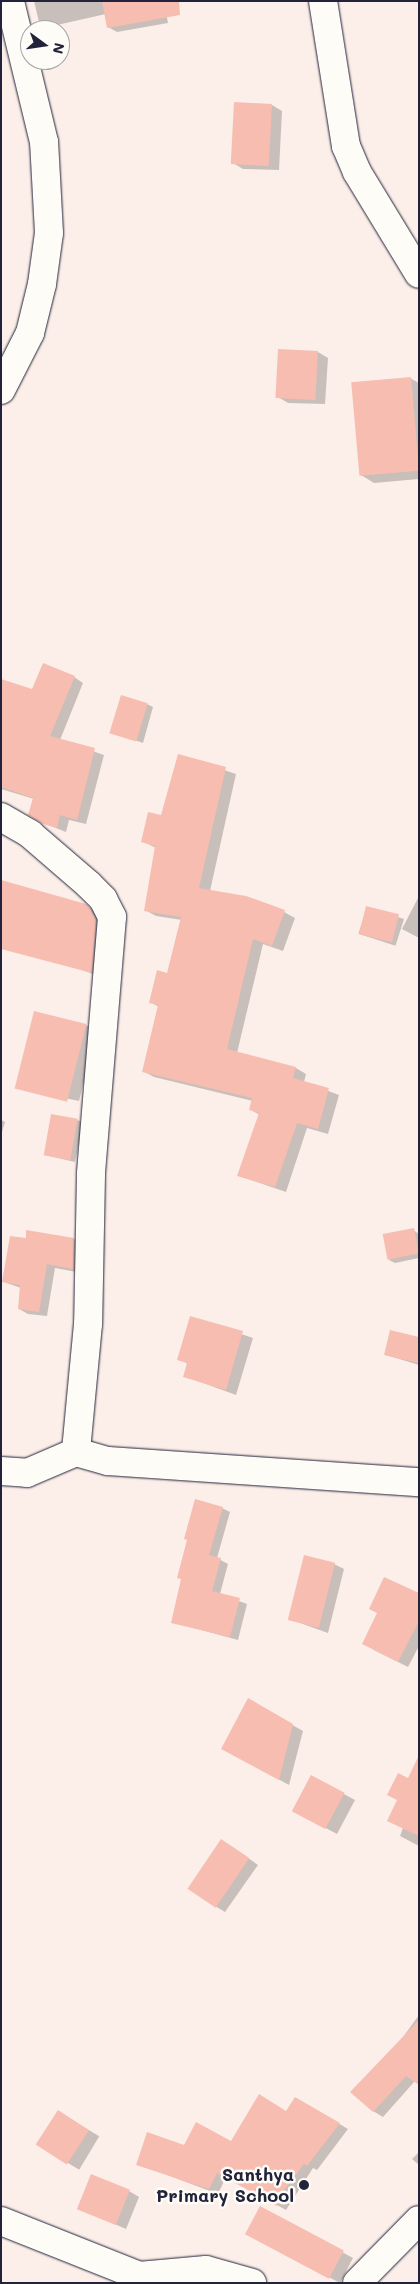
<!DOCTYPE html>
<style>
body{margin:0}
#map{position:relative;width:420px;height:2284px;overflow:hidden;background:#fcefe9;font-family:Mali,sans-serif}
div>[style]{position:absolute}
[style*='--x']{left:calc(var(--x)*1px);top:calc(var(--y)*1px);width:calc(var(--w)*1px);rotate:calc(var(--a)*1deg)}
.shadow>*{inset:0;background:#0003;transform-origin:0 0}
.building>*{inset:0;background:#f7bdb1;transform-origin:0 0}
.roads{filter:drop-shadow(0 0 1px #22223b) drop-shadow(0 0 1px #22223b)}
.minor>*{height:28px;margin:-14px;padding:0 14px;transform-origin:14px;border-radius:14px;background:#fdfcf7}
.dots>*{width:14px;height:14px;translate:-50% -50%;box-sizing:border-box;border:2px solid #fdfcf7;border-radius:50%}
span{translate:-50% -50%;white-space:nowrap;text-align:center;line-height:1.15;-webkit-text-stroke:5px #fdfcf7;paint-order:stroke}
.poi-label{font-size:18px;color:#22223b;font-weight:700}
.right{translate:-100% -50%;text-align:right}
.frame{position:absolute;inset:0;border:2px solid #22223b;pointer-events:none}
.north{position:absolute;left:20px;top:20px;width:50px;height:50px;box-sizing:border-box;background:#fdfcf7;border:1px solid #a5a5ac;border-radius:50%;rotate:104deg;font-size:14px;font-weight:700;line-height:20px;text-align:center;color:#22223b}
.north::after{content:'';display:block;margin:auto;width:18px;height:22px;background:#22223b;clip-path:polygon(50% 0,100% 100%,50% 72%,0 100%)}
</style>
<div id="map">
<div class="shadow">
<div style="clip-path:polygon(34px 1px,164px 1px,168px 23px,117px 32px,108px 27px,106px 14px,48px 27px,39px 22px)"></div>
<div style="clip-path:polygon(272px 105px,282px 111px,279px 170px,243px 169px,233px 163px)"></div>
<div style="clip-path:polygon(318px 352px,328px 358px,325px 404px,288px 403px,278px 397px)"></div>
<div style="clip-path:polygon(410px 378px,419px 383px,419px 479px,374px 483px,361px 475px)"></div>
<div style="clip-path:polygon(74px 677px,83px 683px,60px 740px,104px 755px,86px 824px,69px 820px,66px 832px,43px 823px,34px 799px,1px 789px,1px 681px,33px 690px)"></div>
<div style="clip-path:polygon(147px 704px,153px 707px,143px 743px,112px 732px)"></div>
<div style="clip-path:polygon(179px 755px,236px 774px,210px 891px,284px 912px,295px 918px,283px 951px,263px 944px,237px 1053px,296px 1068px,306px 1074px,304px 1082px,339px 1095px,328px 1134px,307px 1128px,286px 1192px,239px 1176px,260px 1115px,251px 1110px,253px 1101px,154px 1077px,143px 1071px,159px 1007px,150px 1002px,168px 974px,182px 920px,156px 916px,145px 910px,156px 848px,142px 841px,162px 817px)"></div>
<div style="clip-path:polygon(419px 896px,419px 938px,402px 929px)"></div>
<div style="clip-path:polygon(85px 905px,95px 911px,105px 926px,101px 977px,71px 966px)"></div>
<div style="left:367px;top:907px;width:39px;height:28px;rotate:18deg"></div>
<div style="clip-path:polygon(86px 1025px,96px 1031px,79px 1101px,60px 1097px)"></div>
<div style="clip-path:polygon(1px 1120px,5px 1122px,1px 1135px)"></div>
<div style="clip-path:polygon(78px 1120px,83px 1123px,75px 1162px,45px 1155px)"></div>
<div style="clip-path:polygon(413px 1230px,419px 1234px,419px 1258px,395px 1263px,389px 1260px)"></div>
<div style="clip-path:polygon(27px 1239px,74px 1239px,82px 1244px,82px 1273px,55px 1268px,47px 1316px,28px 1314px,19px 1309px,21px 1288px,4px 1282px)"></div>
<div style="clip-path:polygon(191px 1317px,253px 1338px,236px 1395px,184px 1376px,188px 1364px,179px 1359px)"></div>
<div style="clip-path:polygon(419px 1338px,419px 1365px,386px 1355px)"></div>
<div style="clip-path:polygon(222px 1508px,230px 1512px,217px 1558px,228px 1564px,220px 1594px,247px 1604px,238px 1640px,172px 1622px,182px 1580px)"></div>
<div style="clip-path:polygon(334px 1564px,344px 1569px,328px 1633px,289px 1619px)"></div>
<div style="clip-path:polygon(419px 1595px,419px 1646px,408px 1667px,374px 1650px,379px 1613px)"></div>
<div style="clip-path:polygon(248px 1700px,303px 1731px,289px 1785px,232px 1754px)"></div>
<div style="clip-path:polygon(311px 1776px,355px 1800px,337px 1834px,303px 1816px)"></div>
<div style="clip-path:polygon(419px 1784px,419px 1846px,400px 1836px)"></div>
<div style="clip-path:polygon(231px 1846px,258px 1865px,225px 1912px,215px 1906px)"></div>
<div style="clip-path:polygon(419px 2015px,419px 2084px,415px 2081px,383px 2117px,373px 2111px,398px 2044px)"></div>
<div style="clip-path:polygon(295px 2098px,348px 2129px,317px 2170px,313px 2168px,286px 2210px,226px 2177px,218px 2194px,138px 2164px,185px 2146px,231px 2142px,287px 2112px)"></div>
<div style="left:59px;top:2112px;width:47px;height:39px;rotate:31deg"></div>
<div style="clip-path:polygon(419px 2152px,419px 2165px,412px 2159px)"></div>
<div style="clip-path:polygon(129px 2191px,139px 2197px,126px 2229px,78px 2208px)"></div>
<div style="clip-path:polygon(260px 2207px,353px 2258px,340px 2283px,257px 2239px)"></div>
</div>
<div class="building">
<div style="clip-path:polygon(102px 1px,179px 1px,180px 15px,107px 28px)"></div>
<div style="left:234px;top:102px;width:38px;height:62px;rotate:3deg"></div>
<div style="left:278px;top:349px;width:40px;height:49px;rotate:3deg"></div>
<div style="left:411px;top:377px;width:94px;height:60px;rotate:85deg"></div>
<div style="clip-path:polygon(43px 663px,75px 676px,50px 736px,95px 748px,77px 820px,60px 815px,57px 828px,43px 824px,28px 815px,33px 798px,1px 787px,1px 679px,32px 689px)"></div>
<div style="left:121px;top:695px;width:28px;height:40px;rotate:17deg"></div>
<div style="clip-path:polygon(178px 754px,226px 767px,199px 888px,246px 896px,285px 910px,272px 946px,253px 939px,227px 1049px,296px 1067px,293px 1078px,329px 1088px,318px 1129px,297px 1123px,275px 1187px,237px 1176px,259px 1113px,249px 1110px,252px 1098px,142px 1072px,158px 1005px,149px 1003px,157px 970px,167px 973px,181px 917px,144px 911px,155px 846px,141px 842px,148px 812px,161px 815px)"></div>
<div style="clip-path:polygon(1px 880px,86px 904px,90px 908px,96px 920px,92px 973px,1px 949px)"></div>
<div style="left:366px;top:906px;width:34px;height:29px;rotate:14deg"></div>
<div style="left:34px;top:1011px;width:54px;height:80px;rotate:14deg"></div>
<div style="left:51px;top:1114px;width:27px;height:42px;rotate:10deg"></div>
<div style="left:414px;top:1228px;width:26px;height:32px;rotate:79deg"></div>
<div style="clip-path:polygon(26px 1230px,74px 1238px,73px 1269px,47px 1264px,39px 1312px,18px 1309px,20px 1285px,2px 1282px,10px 1236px,26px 1238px)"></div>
<div style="clip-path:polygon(190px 1316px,243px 1331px,226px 1390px,183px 1377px,187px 1363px,177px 1360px)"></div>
<div style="clip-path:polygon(390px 1330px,419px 1337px,419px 1363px,384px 1355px)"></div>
<div style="clip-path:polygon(195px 1499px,223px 1507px,209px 1555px,221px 1558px,212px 1591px,240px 1598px,230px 1637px,171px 1623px,181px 1579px,177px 1578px,187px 1540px,184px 1539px)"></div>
<div style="left:304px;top:1555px;width:32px;height:67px;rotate:14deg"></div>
<div style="clip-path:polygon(384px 1577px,419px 1593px,419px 1621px,398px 1662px,362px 1644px,377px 1613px,369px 1609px)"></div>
<div style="clip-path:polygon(248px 1698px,293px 1724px,279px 1780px,221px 1749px)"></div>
<div style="clip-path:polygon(419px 1755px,419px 1836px,387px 1821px,397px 1800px,387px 1795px,398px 1773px,408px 1778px)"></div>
<div style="left:311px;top:1775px;width:38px;height:41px;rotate:28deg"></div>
<div style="left:221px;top:1839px;width:34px;height:60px;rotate:34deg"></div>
<div style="clip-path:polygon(419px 2020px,419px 2085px,406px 2076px,373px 2112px,350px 2092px)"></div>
<div style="clip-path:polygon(259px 2094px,286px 2111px,295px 2097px,340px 2123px,307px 2166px,304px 2164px,284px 2190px,277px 2206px,217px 2173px,209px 2189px,136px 2165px,147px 2132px,184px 2145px,196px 2122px,231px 2141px)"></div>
<div style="left:58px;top:2110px;width:37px;height:41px;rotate:33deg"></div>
<div style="left:91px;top:2174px;width:42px;height:38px;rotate:22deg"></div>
<div style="left:260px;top:2206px;width:95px;height:32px;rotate:28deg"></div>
</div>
<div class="roads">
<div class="minor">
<div style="--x:323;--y:1;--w:147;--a:81"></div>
<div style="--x:346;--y:146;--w:28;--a:67"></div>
<div style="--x:357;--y:172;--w:119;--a:58.7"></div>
<div style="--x:1;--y:390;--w:64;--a:-63"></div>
<div style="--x:30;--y:333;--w:50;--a:-76.2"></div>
<div style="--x:42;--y:284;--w:51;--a:-82.2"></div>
<div style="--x:49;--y:233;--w:91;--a:-93.1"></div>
<div style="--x:44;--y:142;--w:145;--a:-103.6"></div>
<div style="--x:1;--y:817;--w:34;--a:30"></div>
<div style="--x:30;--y:834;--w:78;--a:40.8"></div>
<div style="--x:89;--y:885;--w:20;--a:45"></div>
<div style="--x:103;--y:899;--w:20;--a:63"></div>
<div style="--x:112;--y:917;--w:258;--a:94.7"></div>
<div style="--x:91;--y:1174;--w:150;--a:91.1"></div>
<div style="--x:88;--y:1324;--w:129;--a:95.4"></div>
<div style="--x:1;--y:1471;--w:26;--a:4"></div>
<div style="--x:27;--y:1473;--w:53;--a:-23.2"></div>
<div style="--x:76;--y:1452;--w:33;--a:16"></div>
<div style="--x:108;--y:1461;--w:312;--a:3.9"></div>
<div style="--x:1;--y:2221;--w:149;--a:21.7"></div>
<div style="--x:139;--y:2276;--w:67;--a:-5.1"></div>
<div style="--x:206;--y:2270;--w:48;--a:15.8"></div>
<div style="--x:357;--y:2283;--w:88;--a:-45.5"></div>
</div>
</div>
<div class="dots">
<div style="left:304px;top:2185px;background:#22223b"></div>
</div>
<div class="poi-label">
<span class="right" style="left:294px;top:2185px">Santhya<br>Primary School</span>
</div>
<div class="frame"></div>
<div class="north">N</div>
</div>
